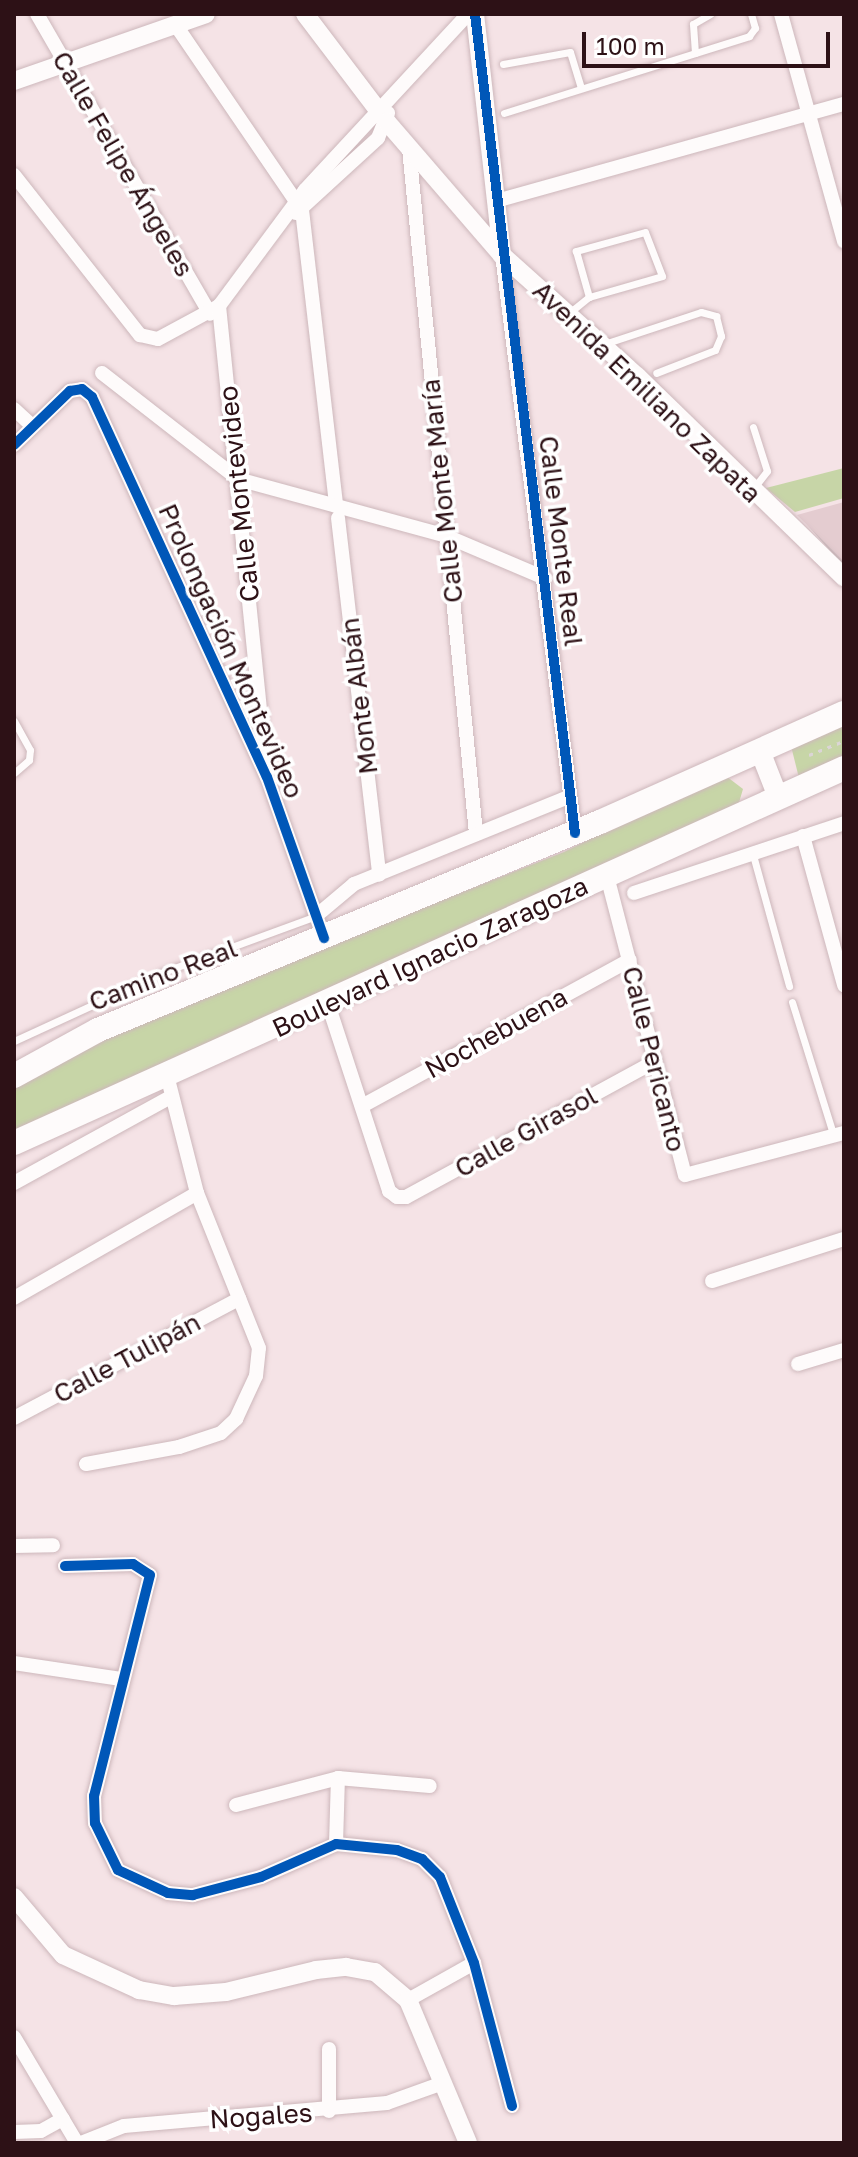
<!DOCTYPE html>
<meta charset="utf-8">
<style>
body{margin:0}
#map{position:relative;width:858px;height:2157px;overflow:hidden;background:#f5e3e6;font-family:"Golos Text",sans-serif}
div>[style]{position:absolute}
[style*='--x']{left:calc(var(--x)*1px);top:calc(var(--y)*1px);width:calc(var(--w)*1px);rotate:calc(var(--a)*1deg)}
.green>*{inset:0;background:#c7d5a7}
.shadow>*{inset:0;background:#0003}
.building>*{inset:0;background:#e4ccd0}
.path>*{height:3px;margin-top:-1.5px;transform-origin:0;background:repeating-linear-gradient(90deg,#dbd5d6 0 4px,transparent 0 10px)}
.roads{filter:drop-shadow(0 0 2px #cdb7bb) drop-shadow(0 0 2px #cdb7bb)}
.service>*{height:7px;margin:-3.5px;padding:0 3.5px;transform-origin:3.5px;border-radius:3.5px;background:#fefbfb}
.minor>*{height:14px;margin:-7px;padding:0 7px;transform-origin:7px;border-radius:7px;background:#fefbfb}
.tertiary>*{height:18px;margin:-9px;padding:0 9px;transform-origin:9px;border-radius:9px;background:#fefbfb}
.secondary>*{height:20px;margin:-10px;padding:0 10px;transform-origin:10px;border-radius:10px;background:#fefbfb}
.primary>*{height:24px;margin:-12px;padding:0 12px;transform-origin:12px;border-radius:12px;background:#fefbfb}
.cycleway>*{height:10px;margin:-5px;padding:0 5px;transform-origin:5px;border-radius:5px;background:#0057b8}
span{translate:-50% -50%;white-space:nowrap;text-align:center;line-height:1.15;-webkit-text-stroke:7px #fff;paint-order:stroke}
.street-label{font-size:26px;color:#2d1116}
.frame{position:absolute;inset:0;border:16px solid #2d1116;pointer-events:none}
.scale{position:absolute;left:582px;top:32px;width:248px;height:36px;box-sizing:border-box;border:4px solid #2d1116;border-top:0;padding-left:10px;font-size:24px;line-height:28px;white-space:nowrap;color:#2d1116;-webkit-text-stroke:6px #fff;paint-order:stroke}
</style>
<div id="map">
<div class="green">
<div style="clip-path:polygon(844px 468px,844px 498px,795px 512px,766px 488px)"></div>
<div style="clip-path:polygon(844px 724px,844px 758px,799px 778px,791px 746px)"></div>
<div style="clip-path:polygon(722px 773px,743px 789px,738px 806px,14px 1132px,14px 1079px,216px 989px,564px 852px)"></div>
</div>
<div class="shadow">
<div style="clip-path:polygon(844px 504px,844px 567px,800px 516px)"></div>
</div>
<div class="building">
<div style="clip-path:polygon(844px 502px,844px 562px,797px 515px)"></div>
</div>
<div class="path">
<div style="--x:809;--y:755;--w:38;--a:-22"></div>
</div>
<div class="roads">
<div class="service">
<div style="--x:695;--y:53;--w:29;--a:-94"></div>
<div style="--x:693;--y:24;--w:20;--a:-30"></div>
<div style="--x:503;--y:64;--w:68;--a:-10.2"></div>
<div style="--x:570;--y:52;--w:37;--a:73"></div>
<div style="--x:504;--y:113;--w:257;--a:-17.4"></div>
<div style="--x:749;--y:36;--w:10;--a:-53"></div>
<div style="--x:755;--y:28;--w:15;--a:-106"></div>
<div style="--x:569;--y:313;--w:26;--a:-39"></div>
<div style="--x:589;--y:297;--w:76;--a:-16"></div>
<div style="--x:662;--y:276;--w:47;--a:-111.1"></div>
<div style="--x:645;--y:232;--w:72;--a:164.6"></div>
<div style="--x:576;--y:251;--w:48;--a:74.2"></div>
<div style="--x:604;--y:344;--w:102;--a:-18.3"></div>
<div style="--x:701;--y:312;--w:16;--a:15"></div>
<div style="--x:716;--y:316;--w:21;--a:76"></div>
<div style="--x:721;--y:336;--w:15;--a:113"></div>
<div style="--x:715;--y:350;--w:63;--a:158.7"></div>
<div style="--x:753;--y:427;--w:46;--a:72.3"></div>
<div style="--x:767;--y:471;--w:23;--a:128"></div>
<div style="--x:14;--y:721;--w:33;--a:61"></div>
<div style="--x:30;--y:750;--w:10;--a:96"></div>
<div style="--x:29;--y:760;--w:20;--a:139"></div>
<div style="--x:753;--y:855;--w:136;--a:74.6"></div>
<div style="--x:792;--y:1002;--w:141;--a:72.7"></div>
<div style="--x:14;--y:1041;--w:167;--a:-24.7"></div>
<div style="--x:166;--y:971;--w:160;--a:-20.1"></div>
</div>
<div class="minor">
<div style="--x:37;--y:14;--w:346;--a:60"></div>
<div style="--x:781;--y:14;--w:236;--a:74.5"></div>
<div style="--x:175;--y:24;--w:225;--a:55.7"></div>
<div style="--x:302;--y:210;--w:298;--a:83.4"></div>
<div style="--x:409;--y:148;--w:689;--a:84.42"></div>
<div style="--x:14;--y:175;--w:204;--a:51.8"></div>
<div style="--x:140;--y:335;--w:18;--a:13"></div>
<div style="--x:158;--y:339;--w:69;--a:-28.4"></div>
<div style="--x:219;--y:306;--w:144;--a:-53.4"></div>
<div style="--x:305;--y:190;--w:240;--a:-47.2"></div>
<div style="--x:496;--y:201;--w:361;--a:-15.6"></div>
<div style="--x:296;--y:213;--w:111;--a:-42.4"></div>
<div style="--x:378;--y:138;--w:27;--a:-68"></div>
<div style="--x:502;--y:255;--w:583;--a:82.8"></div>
<div style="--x:219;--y:306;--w:461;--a:84.2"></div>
<div style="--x:102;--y:373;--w:172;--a:37.9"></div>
<div style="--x:238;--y:479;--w:216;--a:15.3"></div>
<div style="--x:446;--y:536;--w:108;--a:23"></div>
<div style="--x:14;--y:409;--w:23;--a:43"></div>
<div style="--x:14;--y:445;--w:78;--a:-44"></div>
<div style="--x:70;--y:391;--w:12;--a:-9"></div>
<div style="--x:82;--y:389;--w:13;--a:39"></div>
<div style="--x:92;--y:397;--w:418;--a:65.3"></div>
<div style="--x:267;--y:777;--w:171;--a:70.5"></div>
<div style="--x:338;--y:518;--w:359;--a:83.4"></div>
<div style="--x:803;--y:836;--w:155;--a:74.6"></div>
<div style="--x:607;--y:876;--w:309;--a:75.4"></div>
<div style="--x:685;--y:1175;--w:164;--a:-14.8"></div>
<div style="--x:634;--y:893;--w:221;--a:-18.4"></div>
<div style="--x:316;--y:916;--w:50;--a:-40.1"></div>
<div style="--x:354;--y:884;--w:231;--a:-22.1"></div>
<div style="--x:328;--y:1004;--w:197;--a:71.9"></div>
<div style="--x:389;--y:1191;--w:10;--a:37"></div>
<div style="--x:397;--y:1197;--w:9;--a:0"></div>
<div style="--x:406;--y:1197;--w:284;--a:-28.6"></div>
<div style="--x:362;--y:1106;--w:305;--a:-28.6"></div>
<div style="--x:14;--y:1183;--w:180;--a:-28.8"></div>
<div style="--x:712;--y:1281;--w:139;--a:-17.7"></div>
<div style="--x:14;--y:1298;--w:211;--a:-29.8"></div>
<div style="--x:798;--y:1364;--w:48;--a:-16.9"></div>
<div style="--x:14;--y:1418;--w:255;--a:-27.9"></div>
<div style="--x:86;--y:1464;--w:95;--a:-10.4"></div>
<div style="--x:179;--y:1447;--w:44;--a:-18.4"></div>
<div style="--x:221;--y:1433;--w:21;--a:-43"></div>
<div style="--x:236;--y:1419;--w:47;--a:-65.1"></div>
<div style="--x:256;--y:1376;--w:28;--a:-84"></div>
<div style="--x:259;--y:1348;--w:167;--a:-111.8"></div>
<div style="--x:197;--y:1193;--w:122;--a:-104.3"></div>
<div style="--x:14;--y:1546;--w:39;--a:-1"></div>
<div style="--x:65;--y:1566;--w:68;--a:-1.7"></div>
<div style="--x:133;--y:1564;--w:20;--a:33"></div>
<div style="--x:150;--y:1575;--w:228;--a:104.2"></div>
<div style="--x:94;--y:1796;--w:27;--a:88"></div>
<div style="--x:95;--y:1823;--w:52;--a:63.9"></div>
<div style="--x:118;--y:1870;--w:55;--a:24.7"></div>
<div style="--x:168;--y:1893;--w:25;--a:5"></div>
<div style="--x:193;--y:1895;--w:70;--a:-14.8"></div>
<div style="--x:261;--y:1877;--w:82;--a:-23.7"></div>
<div style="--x:336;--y:1844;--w:61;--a:5.6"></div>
<div style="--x:397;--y:1850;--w:27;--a:20"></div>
<div style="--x:422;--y:1859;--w:25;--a:45"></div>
<div style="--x:440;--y:1877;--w:92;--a:68.4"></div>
<div style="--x:474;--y:1963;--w:148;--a:75.1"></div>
<div style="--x:14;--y:1663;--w:108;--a:8.5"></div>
<div style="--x:236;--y:1805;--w:106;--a:-14.8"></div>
<div style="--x:338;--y:1778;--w:92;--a:5"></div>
<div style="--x:336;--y:1844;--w:66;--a:-88.3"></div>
<div style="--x:408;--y:2000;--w:76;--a:-29.3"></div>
<div style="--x:14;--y:2037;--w:123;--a:59.3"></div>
<div style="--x:329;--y:2111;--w:62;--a:-90"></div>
<div style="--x:14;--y:2132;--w:27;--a:-2"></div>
<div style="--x:41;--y:2131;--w:25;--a:-29"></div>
<div style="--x:81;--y:2143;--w:46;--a:-21.6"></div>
<div style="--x:124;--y:2126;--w:264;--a:-5"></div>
<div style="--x:387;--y:2103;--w:56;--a:-19.7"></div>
</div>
<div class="tertiary">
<div style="--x:305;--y:14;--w:136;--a:52.8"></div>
<div style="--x:387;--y:122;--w:176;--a:49.2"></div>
<div style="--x:502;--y:255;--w:181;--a:41.9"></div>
<div style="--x:637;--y:376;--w:289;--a:44.2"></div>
<div style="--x:475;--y:14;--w:243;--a:83.6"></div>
<div style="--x:14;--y:81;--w:203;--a:-19.2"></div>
<div style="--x:14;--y:1897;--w:76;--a:49.8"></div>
<div style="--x:63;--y:1955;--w:84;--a:24.7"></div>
<div style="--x:139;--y:1990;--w:36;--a:10"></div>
<div style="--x:174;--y:1996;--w:52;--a:-4.4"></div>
<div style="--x:226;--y:1992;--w:93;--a:-13.7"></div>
<div style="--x:316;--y:1970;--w:30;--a:-6"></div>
<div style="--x:346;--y:1967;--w:29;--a:10"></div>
<div style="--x:375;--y:1972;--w:43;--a:40.3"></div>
<div style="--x:408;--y:2000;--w:155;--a:67.2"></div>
</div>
<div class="secondary">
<div style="--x:760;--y:751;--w:49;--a:68.6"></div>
</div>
<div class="primary">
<div style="--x:14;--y:1076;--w:96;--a:-28.7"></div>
<div style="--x:98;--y:1030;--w:543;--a:-22.51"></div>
<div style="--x:600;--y:822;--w:267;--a:-24.1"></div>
<div style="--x:14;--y:1143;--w:911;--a:-24.31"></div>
</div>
</div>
<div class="cycleway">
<div style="--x:475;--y:14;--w:825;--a:83.04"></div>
<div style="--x:14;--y:445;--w:78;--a:-44"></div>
<div style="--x:70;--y:391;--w:12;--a:-9"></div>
<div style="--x:82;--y:389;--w:13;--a:39"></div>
<div style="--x:92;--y:397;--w:418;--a:65.3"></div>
<div style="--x:267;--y:777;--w:171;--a:70.5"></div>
<div style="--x:65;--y:1566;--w:68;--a:-1.7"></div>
<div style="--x:133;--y:1564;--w:20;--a:33"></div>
<div style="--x:150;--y:1575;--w:228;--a:104.2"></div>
<div style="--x:94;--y:1796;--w:27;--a:88"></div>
<div style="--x:95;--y:1823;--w:52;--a:63.9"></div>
<div style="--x:118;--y:1870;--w:55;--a:24.7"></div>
<div style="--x:168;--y:1893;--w:25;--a:5"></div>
<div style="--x:193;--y:1895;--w:70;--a:-14.8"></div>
<div style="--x:261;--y:1877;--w:82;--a:-23.7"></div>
<div style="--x:336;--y:1844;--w:61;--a:5.6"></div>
<div style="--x:397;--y:1850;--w:27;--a:20"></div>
<div style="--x:422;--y:1859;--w:25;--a:45"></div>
<div style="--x:440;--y:1877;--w:92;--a:68.4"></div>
<div style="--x:474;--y:1963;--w:148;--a:75.1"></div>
</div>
<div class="street-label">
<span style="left:123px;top:164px;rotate:60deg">Calle Felipe Ángeles</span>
<span style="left:647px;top:392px;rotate:44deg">Avenida Emiliano Zapata</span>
<span style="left:442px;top:491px;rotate:-96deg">Calle Monte María</span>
<span style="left:239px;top:494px;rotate:-96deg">Calle Montevideo</span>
<span style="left:561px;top:541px;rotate:83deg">Calle Monte Real</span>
<span style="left:231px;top:651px;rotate:66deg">Prolongación Montevideo</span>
<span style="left:359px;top:696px;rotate:-97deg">Monte Albán</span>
<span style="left:430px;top:957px;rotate:-25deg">Boulevard Ignacio Zaragoza</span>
<span style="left:163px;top:975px;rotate:-21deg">Camino Real</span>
<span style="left:496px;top:1033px;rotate:-29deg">Nochebuena</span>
<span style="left:654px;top:1059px;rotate:76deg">Calle Pericanto</span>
<span style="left:526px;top:1132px;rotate:-29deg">Calle Girasol</span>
<span style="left:127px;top:1358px;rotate:-28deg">Calle Tulipán</span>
<span style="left:261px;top:2116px;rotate:-4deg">Nogales</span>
</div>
<div class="frame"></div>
<div class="scale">100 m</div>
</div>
